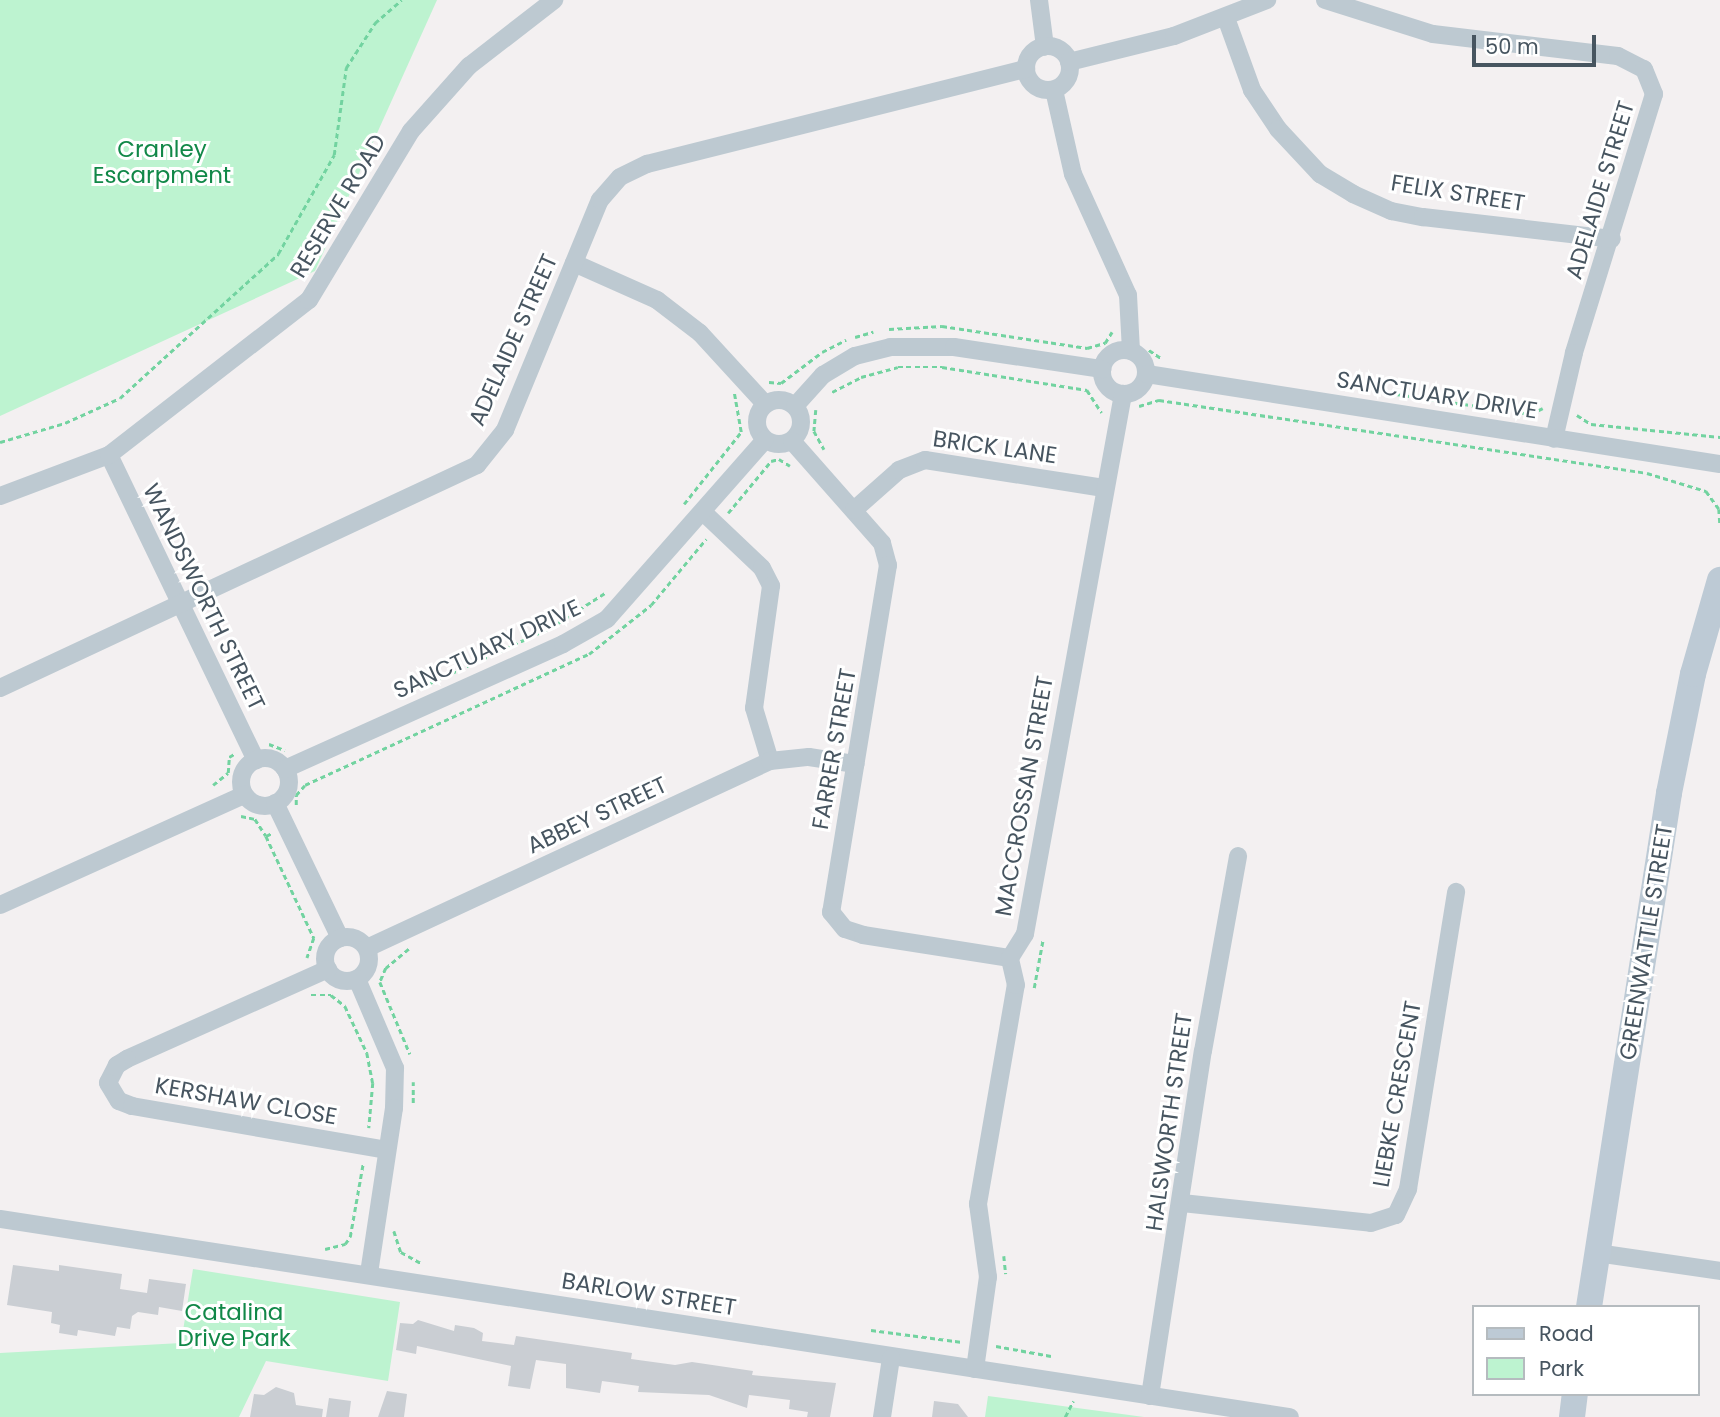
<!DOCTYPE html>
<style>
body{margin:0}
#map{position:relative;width:1720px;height:1417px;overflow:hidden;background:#f3f0f1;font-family:Poppins,sans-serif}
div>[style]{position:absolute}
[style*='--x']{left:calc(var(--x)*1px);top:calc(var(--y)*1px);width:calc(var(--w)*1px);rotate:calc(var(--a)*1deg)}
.green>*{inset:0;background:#bdf3d0}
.building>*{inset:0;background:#caced3}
.path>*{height:2.5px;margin-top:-1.25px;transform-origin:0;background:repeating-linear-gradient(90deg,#72d3a0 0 5px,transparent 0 8.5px)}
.minor>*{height:18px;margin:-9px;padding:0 9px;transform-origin:9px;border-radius:9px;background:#bdc9d1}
.minor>.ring{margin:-9px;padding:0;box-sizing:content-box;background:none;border:18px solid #bdc9d1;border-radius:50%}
.secondary>*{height:26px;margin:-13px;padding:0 13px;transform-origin:13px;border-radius:13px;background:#bdcad5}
span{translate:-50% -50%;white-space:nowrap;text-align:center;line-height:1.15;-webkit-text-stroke:6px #fff;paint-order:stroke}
.park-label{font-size:23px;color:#118848}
.street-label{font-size:23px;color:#475560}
.legend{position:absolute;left:1472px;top:1305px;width:228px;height:91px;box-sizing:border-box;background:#fff;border:2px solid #b5bbbf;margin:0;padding:9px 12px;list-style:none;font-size:21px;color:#475560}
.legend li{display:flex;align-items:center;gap:14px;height:35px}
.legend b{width:35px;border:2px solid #b5bbbf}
.scale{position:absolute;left:1472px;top:35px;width:124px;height:32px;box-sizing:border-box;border:4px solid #475560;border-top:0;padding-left:9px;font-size:21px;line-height:24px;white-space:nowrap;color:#475560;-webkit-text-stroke:5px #fff;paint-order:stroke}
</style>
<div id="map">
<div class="green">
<div style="clip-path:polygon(0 0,437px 0,315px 271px,0 416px)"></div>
<div style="clip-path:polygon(193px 1269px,400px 1302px,388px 1381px,266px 1361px,239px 1417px,0 1417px,0 1353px,181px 1343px)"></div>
<div style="clip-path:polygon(988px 1396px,1144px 1417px,985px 1417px)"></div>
</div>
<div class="building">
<div style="clip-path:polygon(13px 1265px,59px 1271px,59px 1265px,122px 1274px,120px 1289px,147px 1293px,149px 1279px,186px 1284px,182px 1311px,159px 1307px,158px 1315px,138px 1312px,132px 1316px,130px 1329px,117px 1327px,115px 1336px,78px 1330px,77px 1336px,59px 1333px,60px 1325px,51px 1323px,52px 1312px,7px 1305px)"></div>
<div style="clip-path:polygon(418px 1320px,454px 1331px,455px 1325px,474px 1328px,483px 1333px,482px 1341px,514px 1345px,516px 1336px,632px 1353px,631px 1359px,675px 1365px,692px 1362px,753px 1371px,752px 1375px,836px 1383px,830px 1417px,807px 1417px,808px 1412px,789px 1409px,790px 1400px,749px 1395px,747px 1408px,709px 1395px,638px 1392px,639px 1386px,602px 1381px,600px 1393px,566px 1388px,566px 1364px,536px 1360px,530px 1389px,508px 1386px,511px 1366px,417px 1346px,416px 1354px,396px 1350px,400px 1323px,413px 1324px)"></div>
<div style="clip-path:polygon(276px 1387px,294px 1393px,296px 1405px,323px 1409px,322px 1417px,250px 1417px,254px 1394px,264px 1395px)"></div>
<div style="clip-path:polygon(387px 1391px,407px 1394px,404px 1417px,378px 1417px)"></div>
<div style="clip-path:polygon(329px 1398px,351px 1401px,349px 1417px,326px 1417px)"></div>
<div style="clip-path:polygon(934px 1401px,958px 1404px,968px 1417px,932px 1417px)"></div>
</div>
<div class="path">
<div style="--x:889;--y:329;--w:53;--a:-3.2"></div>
<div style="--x:942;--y:326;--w:147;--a:8.6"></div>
<div style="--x:1087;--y:348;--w:19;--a:-16"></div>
<div style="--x:1105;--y:343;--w:13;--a:-58"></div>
<div style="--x:855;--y:337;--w:19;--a:-16"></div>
<div style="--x:1149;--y:350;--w:14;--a:34"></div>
<div style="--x:769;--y:382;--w:12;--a:5"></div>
<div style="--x:781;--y:383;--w:51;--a:-37.1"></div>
<div style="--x:822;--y:352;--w:27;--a:-27"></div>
<div style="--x:832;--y:392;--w:33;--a:-27"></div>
<div style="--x:861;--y:377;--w:38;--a:-15"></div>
<div style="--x:898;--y:367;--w:44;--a:0"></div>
<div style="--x:942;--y:367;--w:147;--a:9"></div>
<div style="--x:1087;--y:390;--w:27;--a:57"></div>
<div style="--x:1396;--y:394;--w:136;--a:8.4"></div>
<div style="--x:1531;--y:414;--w:13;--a:-27"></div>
<div style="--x:1139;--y:406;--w:21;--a:-17"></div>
<div style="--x:1159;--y:400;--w:493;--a:8.5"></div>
<div style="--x:1647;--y:473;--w:62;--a:17"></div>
<div style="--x:1706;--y:491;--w:22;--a:54"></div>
<div style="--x:1719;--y:509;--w:15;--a:86"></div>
<div style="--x:816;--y:410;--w:21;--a:95"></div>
<div style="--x:814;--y:431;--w:21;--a:61"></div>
<div style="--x:1577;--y:415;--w:17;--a:33"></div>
<div style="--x:1591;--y:424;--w:130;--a:5.8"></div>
<div style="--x:0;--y:442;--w:68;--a:-16.3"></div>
<div style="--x:65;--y:423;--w:60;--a:-24.4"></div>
<div style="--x:120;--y:398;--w:214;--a:-42.3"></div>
<div style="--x:278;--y:254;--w:114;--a:-60.5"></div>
<div style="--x:334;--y:155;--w:88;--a:-82.1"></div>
<div style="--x:346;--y:68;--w:54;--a:-57.2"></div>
<div style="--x:375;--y:23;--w:35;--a:-41"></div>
<div style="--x:684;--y:504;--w:92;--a:-51.6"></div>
<div style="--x:741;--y:432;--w:39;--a:-100"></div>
<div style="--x:728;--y:513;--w:67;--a:-50.4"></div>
<div style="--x:771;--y:461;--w:8;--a:-14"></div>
<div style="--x:779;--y:459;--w:13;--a:32"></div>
<div style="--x:428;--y:684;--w:134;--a:-24.7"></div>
<div style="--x:550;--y:628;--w:65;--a:-32.5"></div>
<div style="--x:269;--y:744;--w:17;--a:21"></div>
<div style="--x:213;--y:785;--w:19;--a:-39"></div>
<div style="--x:228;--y:773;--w:16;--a:-86"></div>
<div style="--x:229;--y:757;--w:8;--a:-30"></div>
<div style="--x:296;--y:805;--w:10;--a:-90"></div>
<div style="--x:296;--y:795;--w:13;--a:-48"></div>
<div style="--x:305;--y:785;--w:313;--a:-24.8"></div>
<div style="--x:589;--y:654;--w:79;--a:-38.3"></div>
<div style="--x:651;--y:605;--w:86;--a:-50.2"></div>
<div style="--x:241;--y:816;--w:14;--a:12"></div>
<div style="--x:255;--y:819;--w:20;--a:57"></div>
<div style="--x:266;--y:836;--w:7;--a:-27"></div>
<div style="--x:266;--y:836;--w:113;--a:64.8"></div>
<div style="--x:314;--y:938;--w:21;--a:109"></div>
<div style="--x:409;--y:949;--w:30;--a:140"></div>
<div style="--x:386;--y:968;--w:15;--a:113"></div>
<div style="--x:380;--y:982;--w:78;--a:67.4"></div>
<div style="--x:1034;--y:988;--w:50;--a:-79.6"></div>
<div style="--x:311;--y:995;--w:20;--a:0"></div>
<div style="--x:331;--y:995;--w:18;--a:38"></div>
<div style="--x:345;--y:1006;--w:52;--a:64.9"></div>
<div style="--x:367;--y:1053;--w:31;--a:79"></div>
<div style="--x:373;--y:1083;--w:45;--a:95.1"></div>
<div style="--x:413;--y:1103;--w:21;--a:-90"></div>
<div style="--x:394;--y:1231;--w:22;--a:72"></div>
<div style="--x:401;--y:1252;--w:23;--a:29"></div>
<div style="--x:325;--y:1249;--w:21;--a:-14"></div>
<div style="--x:345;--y:1244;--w:9;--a:-54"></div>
<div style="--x:350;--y:1237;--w:75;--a:-80"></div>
<div style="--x:1004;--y:1256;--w:18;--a:84"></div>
<div style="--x:871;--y:1330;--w:92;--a:7.5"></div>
<div style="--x:996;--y:1346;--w:56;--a:10.3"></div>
<div style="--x:1065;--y:1417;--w:18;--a:-63"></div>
</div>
<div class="minor">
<div style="--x:1039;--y:0;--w:47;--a:82.7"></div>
<div style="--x:1325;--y:0;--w:113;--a:17.5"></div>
<div style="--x:1433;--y:34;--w:186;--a:6.8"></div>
<div style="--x:1618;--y:56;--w:29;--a:27"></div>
<div style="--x:1644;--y:69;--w:27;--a:68"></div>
<div style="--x:1654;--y:94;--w:271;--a:107.2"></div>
<div style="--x:1574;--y:353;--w:88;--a:103.1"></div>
<div style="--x:1226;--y:18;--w:77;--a:70.1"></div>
<div style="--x:1252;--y:90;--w:47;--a:56.3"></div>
<div style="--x:1278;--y:129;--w:62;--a:47"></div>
<div style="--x:1320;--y:174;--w:39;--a:31"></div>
<div style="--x:1353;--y:194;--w:42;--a:24.1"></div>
<div style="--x:1391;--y:211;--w:33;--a:11"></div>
<div style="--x:1423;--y:217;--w:190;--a:6.6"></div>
<div class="ring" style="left:1026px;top:46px;width:26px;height:26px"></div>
<div style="--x:1069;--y:62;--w:108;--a:-13.9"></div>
<div style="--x:1174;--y:36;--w:100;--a:-21.2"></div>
<div style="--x:1054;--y:90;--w:86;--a:77.3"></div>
<div style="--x:1073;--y:174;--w:133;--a:65.6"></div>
<div style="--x:1128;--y:295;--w:56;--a:86.9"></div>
<div style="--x:574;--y:263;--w:91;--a:24"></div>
<div style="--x:657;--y:300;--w:54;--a:37.5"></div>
<div style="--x:700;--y:333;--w:96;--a:47.5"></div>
<div class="ring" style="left:1102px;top:350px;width:26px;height:26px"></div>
<div style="--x:1147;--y:374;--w:580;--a:8.93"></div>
<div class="ring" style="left:757px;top:400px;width:26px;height:26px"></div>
<div style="--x:795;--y:406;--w:42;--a:-47.9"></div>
<div style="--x:823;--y:375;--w:37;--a:-31"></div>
<div style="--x:855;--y:356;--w:36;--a:-14"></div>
<div style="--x:890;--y:347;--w:64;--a:0"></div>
<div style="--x:954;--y:347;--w:150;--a:8.5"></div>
<div style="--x:792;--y:441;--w:136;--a:48.6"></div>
<div style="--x:882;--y:543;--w:23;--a:75"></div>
<div style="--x:888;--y:565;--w:352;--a:99.3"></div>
<div style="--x:831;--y:912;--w:22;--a:51"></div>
<div style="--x:845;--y:929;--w:19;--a:18"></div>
<div style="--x:863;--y:935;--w:149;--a:8.9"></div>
<div style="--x:109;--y:455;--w:339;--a:64.3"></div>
<div style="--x:0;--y:496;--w:116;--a:-20.6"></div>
<div style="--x:109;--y:455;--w:253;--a:-37.8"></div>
<div style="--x:309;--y:300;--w:197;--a:-58.9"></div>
<div style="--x:411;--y:131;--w:87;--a:-48.3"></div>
<div style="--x:469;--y:66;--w:108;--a:-37.8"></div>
<div style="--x:854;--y:510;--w:60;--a:-41.6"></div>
<div style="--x:899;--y:470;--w:28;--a:-21"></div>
<div style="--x:925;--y:460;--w:181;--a:8.9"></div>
<div style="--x:703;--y:512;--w:81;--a:43.5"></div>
<div style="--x:762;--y:568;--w:20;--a:63"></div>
<div style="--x:771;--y:586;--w:123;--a:97.9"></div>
<div style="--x:754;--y:708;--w:55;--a:73.2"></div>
<div style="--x:0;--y:688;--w:527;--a:-25.06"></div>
<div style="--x:477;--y:465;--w:45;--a:-51.3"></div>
<div style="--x:505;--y:430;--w:249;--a:-67.6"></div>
<div style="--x:600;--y:200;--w:30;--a:-49"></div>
<div style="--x:620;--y:177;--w:30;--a:-26"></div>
<div style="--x:647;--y:164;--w:391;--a:-14.1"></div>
<div class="ring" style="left:241px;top:758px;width:30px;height:30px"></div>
<div style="--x:285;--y:769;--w:305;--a:-24.2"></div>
<div style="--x:563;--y:644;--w:51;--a:-29.6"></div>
<div style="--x:607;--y:619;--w:239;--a:-48.6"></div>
<div style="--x:275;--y:803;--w:150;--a:64.3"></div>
<div style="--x:0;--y:905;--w:268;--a:-24.3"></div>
<div class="ring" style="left:325px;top:937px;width:26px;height:26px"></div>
<div style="--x:367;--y:948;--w:444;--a:-24.9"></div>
<div style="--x:770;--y:761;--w:39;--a:-6"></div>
<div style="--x:809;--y:757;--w:47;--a:8.7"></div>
<div style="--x:328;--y:969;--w:220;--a:155.9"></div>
<div style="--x:127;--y:1059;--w:12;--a:149"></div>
<div style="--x:117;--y:1065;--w:20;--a:117"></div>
<div style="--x:108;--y:1083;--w:21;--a:59"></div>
<div style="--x:119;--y:1101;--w:14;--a:21"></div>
<div style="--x:132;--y:1106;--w:258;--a:9.8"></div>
<div style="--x:357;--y:979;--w:97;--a:66.9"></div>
<div style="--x:395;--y:1068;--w:40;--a:91.4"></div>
<div style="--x:394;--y:1108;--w:168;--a:98.6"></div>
<div style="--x:1182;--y:1203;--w:190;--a:6"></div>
<div style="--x:1371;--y:1223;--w:26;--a:-18"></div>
<div style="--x:1396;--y:1215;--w:29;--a:-65"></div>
<div style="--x:1408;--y:1189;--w:301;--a:-80.8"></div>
<div style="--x:0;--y:1219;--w:1305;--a:8.73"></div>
<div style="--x:1597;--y:1253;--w:124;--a:8.3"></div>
<div style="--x:975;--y:1369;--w:93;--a:-82"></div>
<div style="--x:988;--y:1277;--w:74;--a:-97.8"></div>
<div style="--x:978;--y:1204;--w:222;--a:-80.2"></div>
<div style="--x:1016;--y:985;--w:28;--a:-103"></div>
<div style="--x:1010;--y:958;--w:28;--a:-58"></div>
<div style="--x:1025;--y:934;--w:549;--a:-79.71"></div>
<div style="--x:1150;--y:1396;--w:349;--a:-81.3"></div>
<div style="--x:1203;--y:1051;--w:198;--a:-79.8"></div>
<div style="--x:882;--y:1417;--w:60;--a:-81.3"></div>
</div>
<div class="secondary">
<div style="--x:1589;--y:1307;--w:520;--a:-81.15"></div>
<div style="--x:1669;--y:793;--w:121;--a:-78.6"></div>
<div style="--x:1693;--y:674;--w:98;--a:-74"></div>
<div style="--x:1572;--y:1417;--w:23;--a:-83"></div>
</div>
<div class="park-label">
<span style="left:162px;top:162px">Cranley<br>Escarpment</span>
<span style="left:234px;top:1325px">Catalina<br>Drive Park</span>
</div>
<div class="street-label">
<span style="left:1600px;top:190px;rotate:-73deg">ADELAIDE STREET</span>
<span style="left:1458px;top:193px;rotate:9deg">FELIX STREET</span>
<span style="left:338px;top:206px;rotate:-59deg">RESERVE ROAD</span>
<span style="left:513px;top:340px;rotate:-66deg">ADELAIDE STREET</span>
<span style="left:1437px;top:395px;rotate:9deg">SANCTUARY DRIVE</span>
<span style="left:995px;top:447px;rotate:8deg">BRICK LANE</span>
<span style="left:204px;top:597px;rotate:64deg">WANDSWORTH STREET</span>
<span style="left:487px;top:649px;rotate:-25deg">SANCTUARY DRIVE</span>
<span style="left:834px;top:749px;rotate:-80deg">FARRER STREET</span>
<span style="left:1024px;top:796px;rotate:-80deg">MACCROSSAN STREET</span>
<span style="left:597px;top:815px;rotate:-25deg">ABBEY STREET</span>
<span style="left:1646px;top:942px;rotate:-81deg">GREENWATTLE STREET</span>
<span style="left:1397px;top:1094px;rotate:-80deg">LIEBKE CRESCENT</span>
<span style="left:246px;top:1101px;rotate:10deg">KERSHAW CLOSE</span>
<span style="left:1169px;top:1122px;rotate:-82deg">HALSWORTH STREET</span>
<span style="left:649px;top:1294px;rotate:9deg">BARLOW STREET</span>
</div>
<ul class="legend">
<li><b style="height:9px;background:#bdcad5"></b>Road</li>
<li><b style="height:19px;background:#bdf3d0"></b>Park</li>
</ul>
<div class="scale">50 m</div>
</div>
